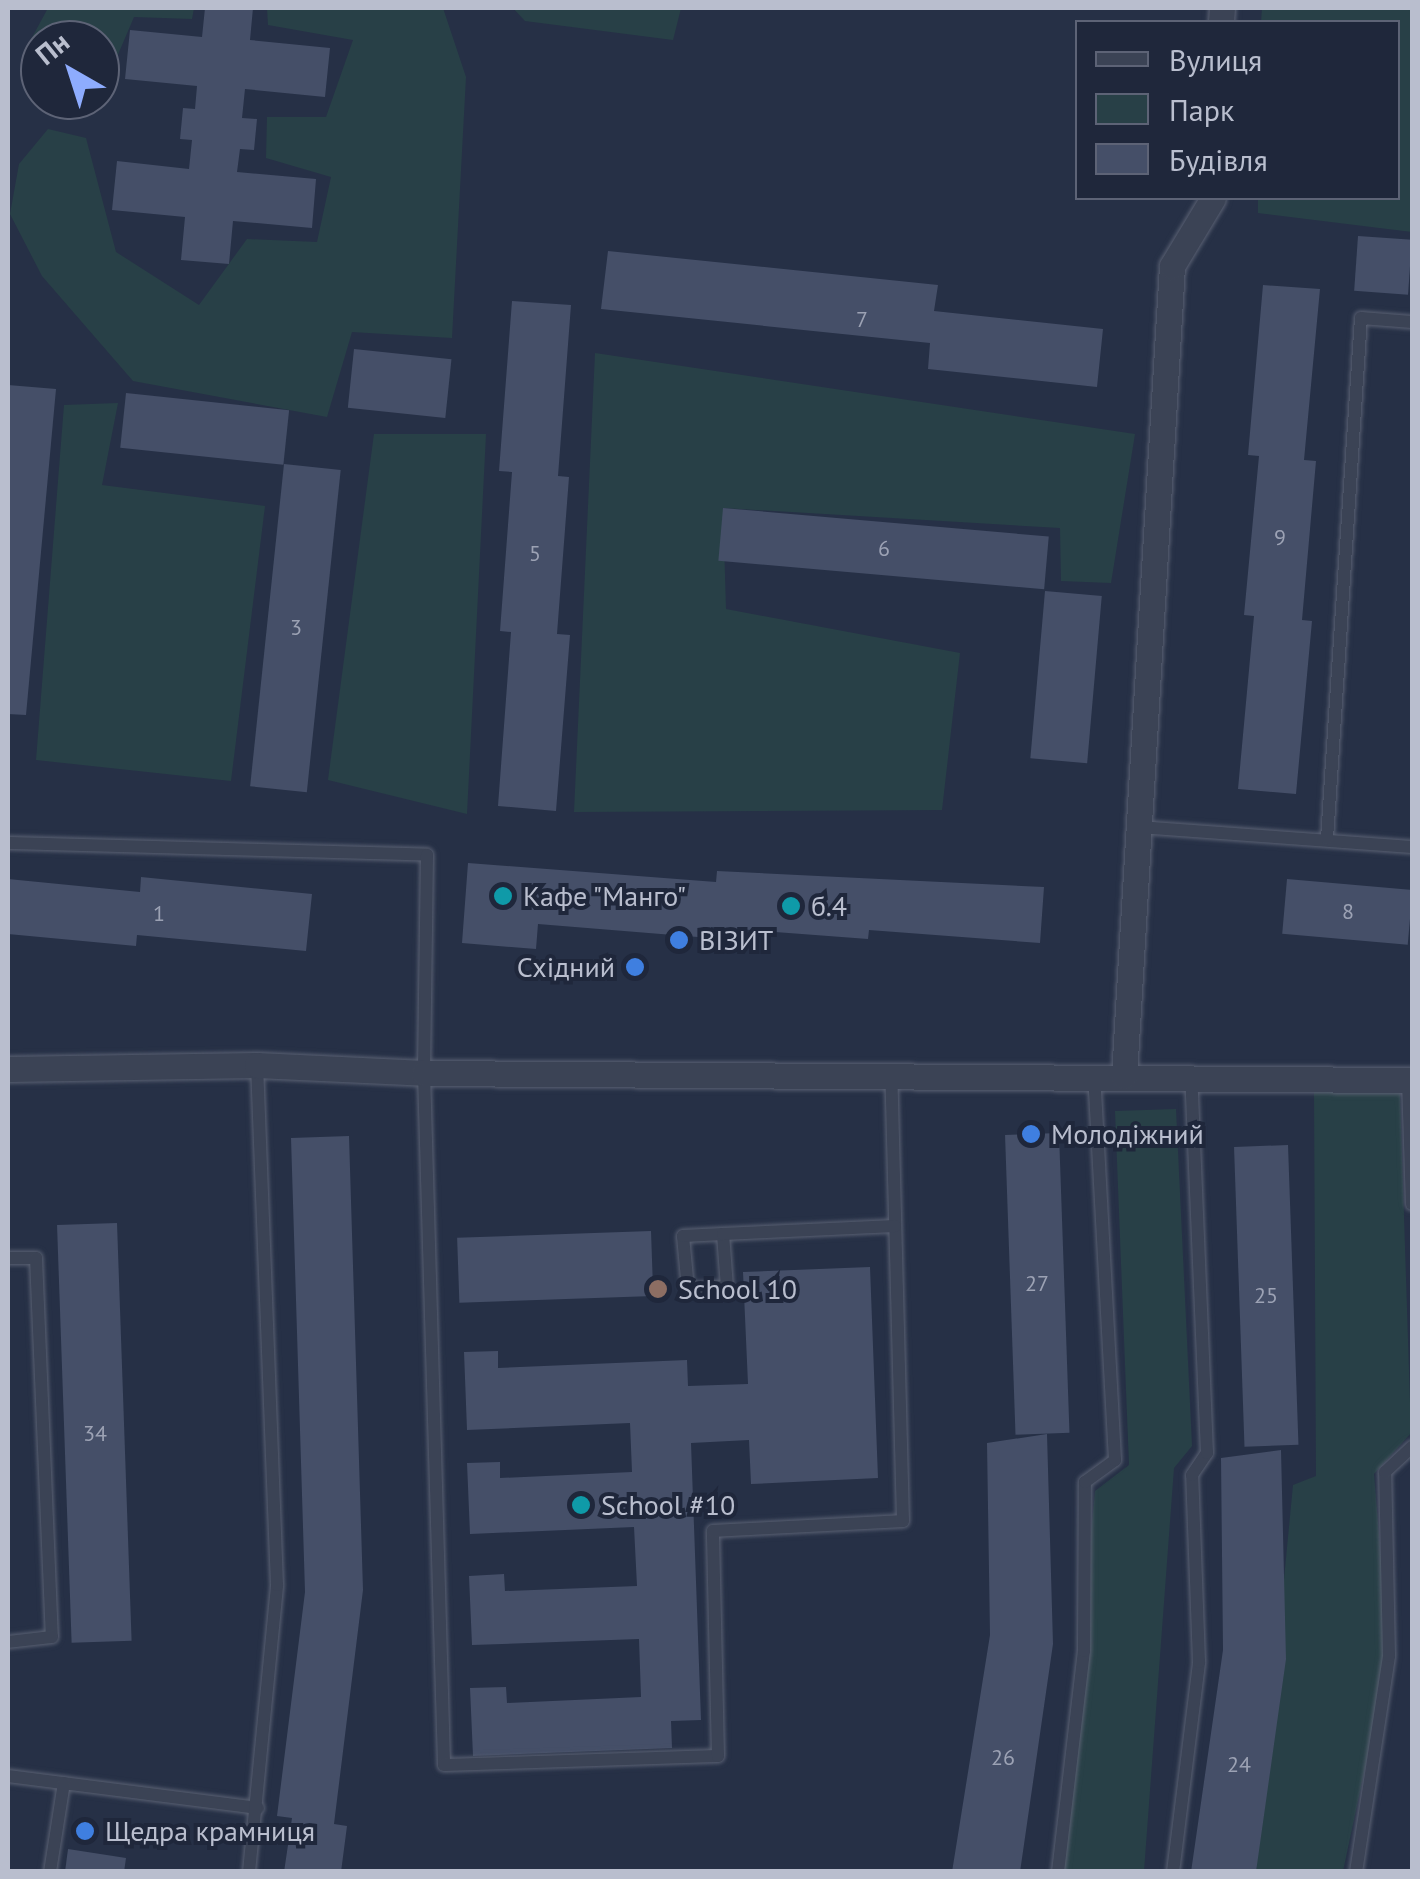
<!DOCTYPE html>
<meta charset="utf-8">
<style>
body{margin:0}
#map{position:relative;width:1420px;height:1879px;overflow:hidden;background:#263046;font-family:"PT Sans",sans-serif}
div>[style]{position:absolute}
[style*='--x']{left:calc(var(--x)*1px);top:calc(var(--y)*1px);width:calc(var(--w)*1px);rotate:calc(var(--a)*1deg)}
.green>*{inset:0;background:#284047}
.building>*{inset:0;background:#454f68;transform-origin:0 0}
.roads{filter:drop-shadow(0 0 2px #596072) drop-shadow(0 0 2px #596072)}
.service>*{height:12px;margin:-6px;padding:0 6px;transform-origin:6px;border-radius:6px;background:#3b4355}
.minor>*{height:25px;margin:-12.5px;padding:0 12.5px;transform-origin:12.5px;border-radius:12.5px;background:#3b4355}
.dots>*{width:28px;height:28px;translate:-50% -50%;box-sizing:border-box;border:5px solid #1f273b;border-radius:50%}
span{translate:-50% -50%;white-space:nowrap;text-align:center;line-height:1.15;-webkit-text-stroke:8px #1f273b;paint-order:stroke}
.number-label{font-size:22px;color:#9ca2b4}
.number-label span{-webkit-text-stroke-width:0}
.poi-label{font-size:28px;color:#b9bece}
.left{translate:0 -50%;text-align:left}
.right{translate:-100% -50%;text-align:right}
.frame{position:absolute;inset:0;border:10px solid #b9bece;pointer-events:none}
.legend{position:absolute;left:1075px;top:20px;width:325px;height:180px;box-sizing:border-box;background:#1f273b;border:2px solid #5d6376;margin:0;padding:12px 18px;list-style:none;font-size:30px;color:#b9bece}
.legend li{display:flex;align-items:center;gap:20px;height:50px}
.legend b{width:50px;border:2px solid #5d6376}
.north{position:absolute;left:20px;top:20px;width:100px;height:100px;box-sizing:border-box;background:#1f273b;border:2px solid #5d6376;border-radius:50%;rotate:321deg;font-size:28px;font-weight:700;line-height:40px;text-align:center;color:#b9bece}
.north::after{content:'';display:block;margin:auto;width:35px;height:45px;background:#8eacfe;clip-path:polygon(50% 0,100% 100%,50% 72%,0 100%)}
</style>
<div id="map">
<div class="green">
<div style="clip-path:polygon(48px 8px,194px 8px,192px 19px,134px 17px,108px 78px,100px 76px,100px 40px,40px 40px,40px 58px,23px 54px)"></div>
<div style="clip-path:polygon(267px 8px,443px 8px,466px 77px,452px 338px,352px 332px,327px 417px,133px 381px,42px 276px,10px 214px,19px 164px,48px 129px,86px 138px,116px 252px,199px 305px,247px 239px,317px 242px,331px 177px,266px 158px,267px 117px,326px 117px,353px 40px,268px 25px)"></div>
<div style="clip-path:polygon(513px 8px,681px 8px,673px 40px,525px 21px)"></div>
<div style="clip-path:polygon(1262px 8px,1412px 8px,1412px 232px,1258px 213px,1258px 198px,1398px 198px,1398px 22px,1261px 22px)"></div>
<div style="clip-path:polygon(595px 353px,1135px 434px,1111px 583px,1061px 581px,1060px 528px,723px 508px,726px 609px,960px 653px,942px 810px,574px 812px)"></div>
<div style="clip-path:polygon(118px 403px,102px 485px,265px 506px,231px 781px,36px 760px,64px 405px)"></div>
<div style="clip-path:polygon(374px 434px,486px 434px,467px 814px,328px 780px)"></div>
<div style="clip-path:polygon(1314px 1092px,1400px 1092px,1411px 1433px,1374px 1474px,1389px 1656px,1343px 1871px,1256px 1872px,1293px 1485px,1316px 1476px)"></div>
<div style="clip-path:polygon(1176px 1109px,1192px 1446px,1174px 1468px,1144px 1871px,1057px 1872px,1095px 1491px,1129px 1465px,1115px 1111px)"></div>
</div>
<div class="building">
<div style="clip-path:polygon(205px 8px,253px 8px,250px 40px,330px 48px,325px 97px,245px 89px,242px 118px,257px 119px,254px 150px,240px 149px,237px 172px,316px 179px,312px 228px,233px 221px,229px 264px,181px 260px,185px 217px,112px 210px,117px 161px,189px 169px,192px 140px,180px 139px,183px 108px,195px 109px,197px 86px,125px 79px,130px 30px,202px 37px)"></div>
<div style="left:1358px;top:236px;width:54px;height:55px;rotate:4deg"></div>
<div style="clip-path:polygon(608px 251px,938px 285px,934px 311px,1103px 329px,1097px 387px,928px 369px,930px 343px,601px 309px)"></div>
<div style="clip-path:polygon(1263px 285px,1320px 289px,1304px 460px,1316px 461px,1302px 620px,1312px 621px,1296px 794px,1238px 789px,1254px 616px,1244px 615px,1259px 456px,1248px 455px)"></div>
<div style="clip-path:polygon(512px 301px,571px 305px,558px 476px,569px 477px,557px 634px,570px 635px,556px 811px,498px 806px,511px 632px,500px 631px,512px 472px,499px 471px)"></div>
<div style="left:354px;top:349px;width:98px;height:59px;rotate:6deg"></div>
<div style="clip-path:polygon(8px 385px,56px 389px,26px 715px,8px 714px)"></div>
<div style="left:126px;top:393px;width:164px;height:55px;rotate:6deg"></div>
<div style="left:284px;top:464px;width:57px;height:324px;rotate:6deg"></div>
<div style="left:723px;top:508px;width:327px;height:53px;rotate:5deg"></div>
<div style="left:1045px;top:591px;width:57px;height:168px;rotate:5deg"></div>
<div style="clip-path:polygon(468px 863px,716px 882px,717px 871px,1044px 887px,1040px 943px,869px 930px,868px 939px,711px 927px,710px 938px,538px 924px,536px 949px,462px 943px)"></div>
<div style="clip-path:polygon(141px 877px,312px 894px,306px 951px,137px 935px,136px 946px,8px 934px,8px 879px,140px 892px)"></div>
<div style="left:1287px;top:879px;width:126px;height:55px;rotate:5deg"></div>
<div style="left:1059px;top:1133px;width:300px;height:54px;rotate:88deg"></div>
<div style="clip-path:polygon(349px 1136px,363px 1590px,334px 1824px,347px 1826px,341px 1872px,284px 1872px,292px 1818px,277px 1816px,305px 1592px,291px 1138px)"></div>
<div style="left:1288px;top:1145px;width:300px;height:54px;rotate:88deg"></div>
<div style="left:117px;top:1223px;width:418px;height:60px;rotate:88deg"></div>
<div style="left:651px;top:1231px;width:65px;height:194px;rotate:88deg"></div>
<div style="clip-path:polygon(870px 1267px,878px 1478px,751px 1484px,749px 1440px,691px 1443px,701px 1720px,671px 1721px,672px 1748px,473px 1756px,470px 1688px,506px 1687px,507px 1703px,641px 1697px,639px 1639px,472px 1645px,469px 1576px,504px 1574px,505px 1591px,637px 1586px,634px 1527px,470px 1534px,467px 1463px,500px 1462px,500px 1478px,632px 1472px,630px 1423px,467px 1430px,464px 1352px,498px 1351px,498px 1368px,687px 1360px,688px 1386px,748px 1384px,743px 1272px)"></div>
<div style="clip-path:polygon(1047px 1434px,1053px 1644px,1020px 1872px,952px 1872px,990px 1635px,987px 1443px)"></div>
<div style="clip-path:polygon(1281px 1450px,1286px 1659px,1256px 1872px,1191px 1872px,1223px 1650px,1221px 1458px)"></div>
<div style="clip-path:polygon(68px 1849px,126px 1858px,124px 1872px,65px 1872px)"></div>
</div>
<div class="roads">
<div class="service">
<div style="--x:1138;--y:827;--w:275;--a:4.2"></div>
<div style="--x:1327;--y:839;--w:522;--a:-86.27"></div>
<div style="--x:1361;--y:318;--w:51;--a:4.5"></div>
<div style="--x:8;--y:843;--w:419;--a:1.6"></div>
<div style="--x:427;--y:855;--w:218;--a:90.8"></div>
<div style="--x:424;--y:1073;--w:692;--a:88.34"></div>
<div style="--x:444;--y:1765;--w:274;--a:-1.9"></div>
<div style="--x:718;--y:1756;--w:225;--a:-91.3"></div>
<div style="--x:713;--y:1531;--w:190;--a:-3"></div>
<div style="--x:903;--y:1521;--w:445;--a:-91.5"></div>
<div style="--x:1408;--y:1080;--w:124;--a:88.2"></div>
<div style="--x:723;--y:1234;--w:53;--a:85.7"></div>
<div style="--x:727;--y:1287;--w:39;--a:177"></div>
<div style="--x:688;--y:1289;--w:53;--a:-95.4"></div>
<div style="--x:683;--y:1236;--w:40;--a:-2.9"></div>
<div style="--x:723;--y:1234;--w:172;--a:-2.7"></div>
<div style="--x:8;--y:1258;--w:28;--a:0"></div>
<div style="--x:36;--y:1258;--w:379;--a:87.6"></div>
<div style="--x:52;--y:1637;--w:44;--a:173.5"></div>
<div style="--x:8;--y:1776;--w:252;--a:7.3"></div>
<div style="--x:50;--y:1872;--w:90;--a:-81.1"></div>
<div style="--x:249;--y:1872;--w:288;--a:-84.4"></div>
<div style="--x:277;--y:1585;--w:520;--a:-92.2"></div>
<div style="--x:1058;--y:1872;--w:223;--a:-83.3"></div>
<div style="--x:1084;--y:1651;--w:169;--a:-89.7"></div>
<div style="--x:1085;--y:1482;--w:37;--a:-36"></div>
<div style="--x:1115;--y:1460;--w:385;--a:-93.1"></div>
<div style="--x:1173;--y:1872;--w:212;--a:-82.9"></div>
<div style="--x:1199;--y:1662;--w:187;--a:-92.1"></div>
<div style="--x:1192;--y:1475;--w:27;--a:-56"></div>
<div style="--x:1207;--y:1453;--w:376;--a:-92.4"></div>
<div style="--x:1356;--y:1872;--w:219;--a:-81.3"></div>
<div style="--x:1389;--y:1656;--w:184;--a:-91.2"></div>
<div style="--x:1385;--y:1472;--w:37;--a:-43"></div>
</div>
<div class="minor">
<div style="--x:1221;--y:22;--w:14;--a:-86"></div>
<div style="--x:8;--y:1069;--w:249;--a:-0.9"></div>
<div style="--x:257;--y:1065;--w:167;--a:2.7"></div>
<div style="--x:424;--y:1073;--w:988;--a:0.41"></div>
<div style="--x:1124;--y:1076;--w:811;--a:-86.61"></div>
<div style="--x:1172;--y:266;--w:79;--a:-58.9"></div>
</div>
</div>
<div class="dots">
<div style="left:503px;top:896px;background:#0f9aa8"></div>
<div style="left:791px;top:906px;background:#0f9aa8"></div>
<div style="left:679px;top:940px;background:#3f7fe0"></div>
<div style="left:635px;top:967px;background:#3f7fe0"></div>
<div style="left:1031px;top:1134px;background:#3f7fe0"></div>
<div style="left:658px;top:1289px;background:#8d6e63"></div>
<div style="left:581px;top:1505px;background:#0f9aa8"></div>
<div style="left:85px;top:1831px;background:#3f7fe0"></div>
</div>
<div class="number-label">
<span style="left:862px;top:320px">7</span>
<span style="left:1280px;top:538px">9</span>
<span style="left:884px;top:549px">6</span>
<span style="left:535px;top:554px">5</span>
<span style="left:296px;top:628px">3</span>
<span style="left:1348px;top:912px">8</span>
<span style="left:159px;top:914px">1</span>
<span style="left:1037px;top:1284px">27</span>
<span style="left:1266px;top:1296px">25</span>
<span style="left:95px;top:1434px">34</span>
<span style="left:1003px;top:1758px">26</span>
<span style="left:1239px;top:1765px">24</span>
</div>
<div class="poi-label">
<span class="left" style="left:523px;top:896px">Кафе "Манго"</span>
<span class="left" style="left:811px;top:906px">б.4</span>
<span class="left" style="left:699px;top:940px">ВІЗИТ</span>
<span class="right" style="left:615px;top:967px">Східний</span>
<span class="left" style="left:1051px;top:1134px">Молодіжний</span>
<span class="left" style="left:678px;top:1289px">School 10</span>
<span class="left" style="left:601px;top:1505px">School #10</span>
<span class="left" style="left:105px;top:1831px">Щедра крамниця</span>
</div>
<div class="frame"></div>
<ul class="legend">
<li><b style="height:12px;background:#3b4355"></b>Вулиця</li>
<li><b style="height:28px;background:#284047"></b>Парк</li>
<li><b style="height:28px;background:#454f68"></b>Будівля</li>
</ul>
<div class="north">Пн</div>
</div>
